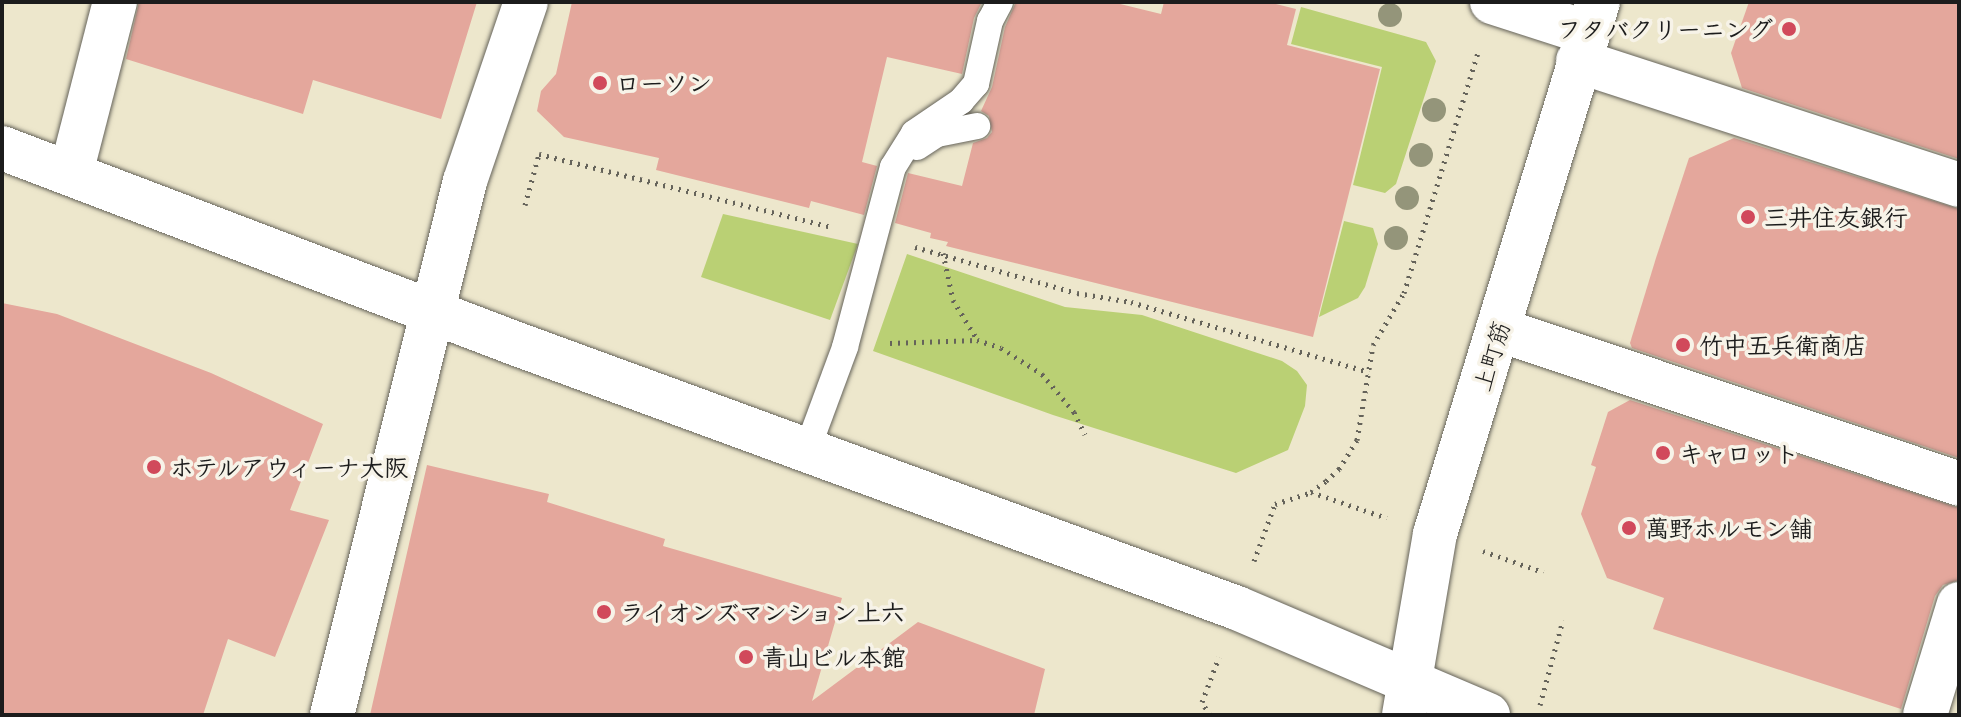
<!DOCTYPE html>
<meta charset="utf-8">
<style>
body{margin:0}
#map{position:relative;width:1961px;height:717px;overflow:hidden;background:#ede7cc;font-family:Mali,"Klee One",sans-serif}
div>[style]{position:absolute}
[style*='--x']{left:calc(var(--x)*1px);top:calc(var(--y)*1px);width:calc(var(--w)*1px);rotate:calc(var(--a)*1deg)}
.green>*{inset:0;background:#bad074}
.building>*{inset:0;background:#e4a79c}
.path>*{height:5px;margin-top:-2.5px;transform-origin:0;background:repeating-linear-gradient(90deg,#65635a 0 2px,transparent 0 8px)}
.roads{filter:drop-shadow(0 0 2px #65635a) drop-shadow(0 0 2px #65635a)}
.lane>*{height:26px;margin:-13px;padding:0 13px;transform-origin:13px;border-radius:13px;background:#fff}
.street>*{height:44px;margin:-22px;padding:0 22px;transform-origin:22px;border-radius:22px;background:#fff}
.secondary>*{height:44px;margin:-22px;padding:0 22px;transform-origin:22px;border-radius:22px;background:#fff}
.primary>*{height:44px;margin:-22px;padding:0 22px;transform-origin:22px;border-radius:22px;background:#fff}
.trees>*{width:24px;height:24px;margin:-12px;border-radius:50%;background:#94957a}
.dots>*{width:22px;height:22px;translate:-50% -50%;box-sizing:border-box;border:4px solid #f7f3e8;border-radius:50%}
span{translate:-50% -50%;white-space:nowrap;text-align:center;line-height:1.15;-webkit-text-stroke:7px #f7f3e8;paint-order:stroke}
.poi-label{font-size:24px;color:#1c1c1c;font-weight:700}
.right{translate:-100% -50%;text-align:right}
.left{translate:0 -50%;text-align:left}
.street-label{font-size:24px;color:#1c1c1c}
.frame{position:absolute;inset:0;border:4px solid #1c1c1c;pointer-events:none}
</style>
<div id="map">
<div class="green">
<div style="clip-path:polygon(1301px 7px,1426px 42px,1436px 61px,1396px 184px,1385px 193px,1353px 185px,1382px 67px,1291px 44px)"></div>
<div style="clip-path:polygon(723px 214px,858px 244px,830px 320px,701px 277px)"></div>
<div style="clip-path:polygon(1344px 221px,1373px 228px,1378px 244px,1365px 287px,1358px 298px,1319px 317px)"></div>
<div style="clip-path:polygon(907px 254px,1065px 307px,1142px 315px,1282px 361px,1297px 371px,1307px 385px,1305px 406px,1288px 450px,1236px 473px,1053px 415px,873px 351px)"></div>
</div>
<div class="building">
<div style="clip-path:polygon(139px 2px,477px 2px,441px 119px,313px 80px,303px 114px,126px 59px)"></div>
<div style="clip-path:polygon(572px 2px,982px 2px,974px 18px,962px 74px,887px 57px,862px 162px,877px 166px,864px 215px,811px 201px,809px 208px,656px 170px,659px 158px,564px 137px,537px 111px,541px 91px,556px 74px)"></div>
<div style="clip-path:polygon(1016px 2px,1112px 2px,1161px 14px,1164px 2px,1268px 2px,1296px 9px,1287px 45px,1380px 69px,1313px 337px,946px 246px,948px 242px,930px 238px,931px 233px,895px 223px,908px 173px,962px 186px,973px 143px,987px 138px,992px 132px,989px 116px,981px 111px,992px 87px,1005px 27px)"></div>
<div style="clip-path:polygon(1749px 2px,1959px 2px,1959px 159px,1742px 88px,1731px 53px)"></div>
<div style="clip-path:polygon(1734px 138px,1959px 209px,1959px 458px,1632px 348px,1630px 343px,1656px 258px,1689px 158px)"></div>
<div style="clip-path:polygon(2px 303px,57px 314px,211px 373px,323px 424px,290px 510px,329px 520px,275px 657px,228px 639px,203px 715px,2px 715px)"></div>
<div style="clip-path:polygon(1630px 400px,1959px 508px,1959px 580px,1943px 585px,1935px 596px,1901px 709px,1653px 629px,1664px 598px,1607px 578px,1581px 514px,1596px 467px,1591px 465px,1608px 412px)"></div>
<div style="clip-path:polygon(427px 465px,549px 494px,547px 502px,665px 539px,663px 546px,842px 598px,812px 701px,918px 622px,1045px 669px,1034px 715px,370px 715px)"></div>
</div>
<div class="path">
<div style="--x:525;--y:205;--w:53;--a:-74.6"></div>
<div style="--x:539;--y:154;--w:301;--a:14"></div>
<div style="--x:915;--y:247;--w:168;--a:15.9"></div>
<div style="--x:1077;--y:293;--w:55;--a:9.5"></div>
<div style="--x:1131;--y:302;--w:248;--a:16.4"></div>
<div style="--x:943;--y:253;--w:48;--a:78"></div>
<div style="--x:953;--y:300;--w:46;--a:58.4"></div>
<div style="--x:890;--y:343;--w:87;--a:-2"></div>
<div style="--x:977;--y:340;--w:25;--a:18"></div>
<div style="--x:1001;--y:348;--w:49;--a:32.4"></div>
<div style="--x:1042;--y:374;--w:50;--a:49.9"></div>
<div style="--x:1074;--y:412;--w:25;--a:64"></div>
<div style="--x:1311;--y:492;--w:80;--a:18.9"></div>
<div style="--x:1483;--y:551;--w:64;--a:19.3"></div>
<div style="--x:1254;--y:561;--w:61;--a:-69.8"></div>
<div style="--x:1275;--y:504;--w:38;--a:-18"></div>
<div style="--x:1311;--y:492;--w:19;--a:-36"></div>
<div style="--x:1326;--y:481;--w:18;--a:-43"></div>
<div style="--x:1339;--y:469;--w:34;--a:-58"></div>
<div style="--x:1357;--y:440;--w:96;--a:-80.4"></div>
<div style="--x:1373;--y:345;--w:61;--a:-59.2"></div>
<div style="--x:1404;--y:293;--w:251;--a:-72.9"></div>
<div style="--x:1540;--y:705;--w:88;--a:-74.9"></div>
<div style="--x:1210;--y:715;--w:15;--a:-122"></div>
<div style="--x:1202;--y:702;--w:48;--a:-69.3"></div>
</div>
<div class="roads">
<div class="lane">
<div style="--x:917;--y:147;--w:24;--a:-33"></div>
<div style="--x:937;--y:134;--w:41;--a:-11.3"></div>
<div style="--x:807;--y:450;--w:110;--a:-69.7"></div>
<div style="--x:845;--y:347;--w:186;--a:-75.1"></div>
<div style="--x:893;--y:167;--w:40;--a:-58"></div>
<div style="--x:914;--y:133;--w:57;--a:-34.2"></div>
<div style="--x:961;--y:101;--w:23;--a:-49"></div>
<div style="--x:976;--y:84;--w:65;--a:-77.5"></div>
<div style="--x:990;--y:21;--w:21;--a:-62"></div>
</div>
<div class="street">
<div style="--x:71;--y:173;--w:177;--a:-75.6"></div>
<div style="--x:1500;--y:330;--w:484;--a:18.5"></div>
<div style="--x:1925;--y:715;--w:116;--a:-73"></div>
</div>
<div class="secondary">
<div style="--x:1492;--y:2;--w:101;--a:17.9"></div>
<div style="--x:1578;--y:61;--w:401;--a:18"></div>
<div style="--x:2;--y:148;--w:548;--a:20.85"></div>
<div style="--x:514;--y:343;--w:770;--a:20.13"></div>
<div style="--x:1237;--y:608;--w:273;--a:23.1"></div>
<div style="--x:332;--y:715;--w:550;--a:-76.01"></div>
<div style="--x:465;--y:181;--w:189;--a:-71.2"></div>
</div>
<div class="primary">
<div style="--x:1404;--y:715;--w:184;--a:-80.3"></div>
<div style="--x:1435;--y:534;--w:556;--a:-72.97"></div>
</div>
</div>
<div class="trees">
<div style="left:1390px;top:15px"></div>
<div style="left:1434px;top:110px"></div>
<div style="left:1421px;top:155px"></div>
<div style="left:1407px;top:198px"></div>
<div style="left:1396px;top:238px"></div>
</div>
<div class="dots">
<div style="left:1789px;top:29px;background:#d1495b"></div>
<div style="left:600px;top:83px;background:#d1495b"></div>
<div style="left:1748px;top:217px;background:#d1495b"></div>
<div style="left:1683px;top:345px;background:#d1495b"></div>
<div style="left:1663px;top:453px;background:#d1495b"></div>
<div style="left:154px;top:467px;background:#d1495b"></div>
<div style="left:1629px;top:528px;background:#d1495b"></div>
<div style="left:604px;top:612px;background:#d1495b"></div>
<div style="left:746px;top:657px;background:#d1495b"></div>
</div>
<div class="poi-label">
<span class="right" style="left:1773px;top:29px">フタバクリーニング</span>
<span class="left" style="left:616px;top:83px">ローソン</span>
<span class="left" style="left:1764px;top:217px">三井住友銀行</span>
<span class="left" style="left:1699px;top:345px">竹中五兵衛商店</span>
<span class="left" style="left:1679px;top:453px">キャロット</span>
<span class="left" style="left:170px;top:467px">ホテルアウィーナ大阪</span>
<span class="left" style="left:1645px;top:528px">萬野ホルモン舗</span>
<span class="left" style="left:620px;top:612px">ライオンズマンション上六</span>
<span class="left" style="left:762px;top:657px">青山ビル本館</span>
</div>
<div class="street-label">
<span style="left:1491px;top:356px;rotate:-73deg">上町筋</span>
</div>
<div class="frame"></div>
</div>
